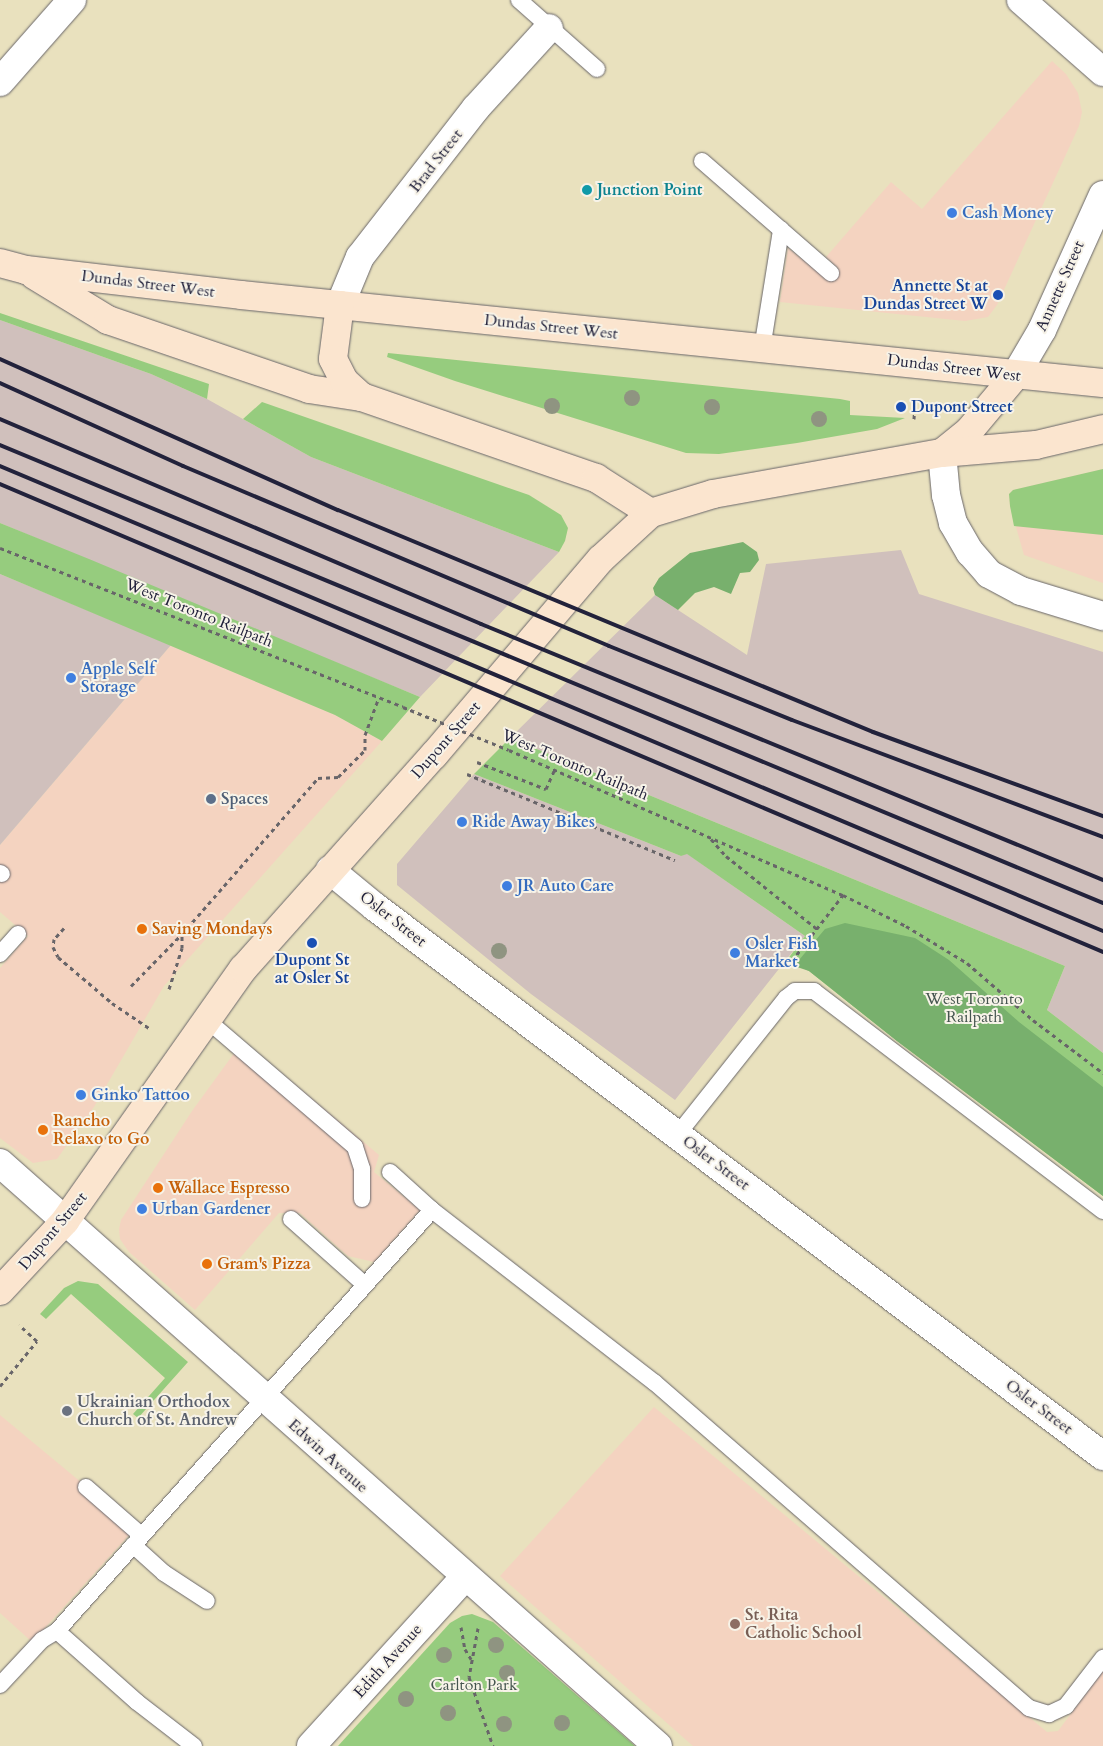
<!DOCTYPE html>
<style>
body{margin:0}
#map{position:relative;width:1103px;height:1746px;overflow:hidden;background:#e9e1be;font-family:Cardo,serif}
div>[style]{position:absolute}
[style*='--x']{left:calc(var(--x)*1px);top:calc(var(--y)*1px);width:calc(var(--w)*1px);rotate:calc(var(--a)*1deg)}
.built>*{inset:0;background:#f4d3c0}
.industrial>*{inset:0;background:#d0c0bc}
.green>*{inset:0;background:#96cc7e}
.forest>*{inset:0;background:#78b06d}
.path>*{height:3px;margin-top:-1.5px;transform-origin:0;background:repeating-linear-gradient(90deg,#686569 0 4px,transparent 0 8px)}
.roads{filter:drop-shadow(0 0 1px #686569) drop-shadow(0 0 1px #686569)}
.service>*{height:16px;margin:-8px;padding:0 8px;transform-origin:8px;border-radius:8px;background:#fff}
.minor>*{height:28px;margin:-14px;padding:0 14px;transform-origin:14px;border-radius:14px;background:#fff}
.tertiary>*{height:28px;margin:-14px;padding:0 14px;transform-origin:14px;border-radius:14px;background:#fff}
.secondary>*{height:28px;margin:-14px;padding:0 14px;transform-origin:14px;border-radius:14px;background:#fbe5cf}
.rail>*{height:4px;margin:-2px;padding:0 2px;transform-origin:2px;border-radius:2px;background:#22223b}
.path-bridge>*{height:3px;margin-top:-1.5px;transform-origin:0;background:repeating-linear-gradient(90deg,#686569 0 4px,transparent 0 8px)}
.trees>*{width:16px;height:16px;margin:-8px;border-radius:50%;background:#8f9481}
.dots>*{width:14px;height:14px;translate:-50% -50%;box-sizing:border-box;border:2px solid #f7f3e8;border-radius:50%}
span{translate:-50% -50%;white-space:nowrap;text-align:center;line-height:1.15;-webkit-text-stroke:4px #f7f3e8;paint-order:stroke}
.street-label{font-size:16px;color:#22223b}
.culture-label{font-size:16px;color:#0d838f;font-weight:700}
.left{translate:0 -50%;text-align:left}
.shop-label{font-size:16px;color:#366cbe;font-weight:700}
.transit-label{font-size:16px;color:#164399;font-weight:700}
.right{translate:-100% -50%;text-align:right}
.service-label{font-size:16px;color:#4e5e75;font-weight:700}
.food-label{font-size:16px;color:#c56008;font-weight:700}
.park-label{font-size:16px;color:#45554f}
.worship-label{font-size:16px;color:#5b616d;font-weight:700}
.education-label{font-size:16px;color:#785e54;font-weight:700}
</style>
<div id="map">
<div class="built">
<div style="clip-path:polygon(1052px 61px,1066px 74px,1078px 93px,1082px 112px,1079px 126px,997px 305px,988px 317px,965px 321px,780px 302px,788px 248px,828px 280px,838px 268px,826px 257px,891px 182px,922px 209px)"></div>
<div style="clip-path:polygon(1103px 469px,1103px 583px,1024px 555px,1010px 506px,1009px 494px,1013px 490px)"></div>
<div style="clip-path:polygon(171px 645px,335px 715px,382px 741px,164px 986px,94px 1107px,57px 1159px,33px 1163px,0 1138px,0 968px,28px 936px,0 912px,0 845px)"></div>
<div style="clip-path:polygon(243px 1041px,379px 1155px,374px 1172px,420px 1210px,374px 1262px,348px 1256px,300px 1213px,279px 1213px,195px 1310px,129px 1252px,120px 1239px,119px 1229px,121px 1220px,192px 1111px)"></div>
<div style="clip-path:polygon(654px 1407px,1047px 1732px,1058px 1731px,1103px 1671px,1103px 1746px,693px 1746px,500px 1576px)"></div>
<div style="clip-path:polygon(0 1415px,82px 1483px,79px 1491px,129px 1535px,32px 1642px,0 1613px)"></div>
</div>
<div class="industrial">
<div style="clip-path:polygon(0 320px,151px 374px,207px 399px,311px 457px,559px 552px,420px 697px,271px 636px,0 523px)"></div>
<div style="clip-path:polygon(901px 550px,919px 594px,1103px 652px,1103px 1053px,1047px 1010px,1065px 966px,510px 738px,655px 595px,747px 655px,766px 564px)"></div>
<div style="clip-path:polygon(0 574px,171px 645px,0 845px)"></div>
<div style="clip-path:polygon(474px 774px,681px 856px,686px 853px,805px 936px,675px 1100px,531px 994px,397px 885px,397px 864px)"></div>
</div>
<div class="green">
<div style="clip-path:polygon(0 313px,209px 384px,207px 399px,151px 374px,0 320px)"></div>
<div style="clip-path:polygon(388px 353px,840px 399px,850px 401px,850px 415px,905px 418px,877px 429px,797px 443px,719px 454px,686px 453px,455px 381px,387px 357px)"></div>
<div style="clip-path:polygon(262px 402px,529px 495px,561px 515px,568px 528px,565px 541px,559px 552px,311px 457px,243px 419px)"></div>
<div style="clip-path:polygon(1103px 469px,1103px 535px,1014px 526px,1010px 506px,1009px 494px,1013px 490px)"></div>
<div style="clip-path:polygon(0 523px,89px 559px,420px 697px,382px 741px,335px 715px,0 574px)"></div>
<div style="clip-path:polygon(510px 738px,1065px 966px,1047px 1010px,1103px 1053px,1103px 1196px,897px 1041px,809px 971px,787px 960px,805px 936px,687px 854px,681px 856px,474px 774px)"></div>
<div style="clip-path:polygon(78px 1281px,98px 1284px,188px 1362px,138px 1418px,133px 1414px,165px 1378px,71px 1294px,46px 1319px,40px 1314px,64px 1288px)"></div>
<div style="clip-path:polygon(472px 1614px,493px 1622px,635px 1746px,338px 1746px,450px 1623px,462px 1616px)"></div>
</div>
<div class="forest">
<div style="clip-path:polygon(743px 542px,757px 552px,759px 560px,750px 572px,740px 573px,731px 594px,714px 587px,695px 593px,678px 610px,655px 595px,653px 588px,659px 578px,690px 553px)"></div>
<div style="clip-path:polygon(845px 923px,915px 938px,949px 960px,1019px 1022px,1103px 1087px,1103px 1196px,897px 1041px,809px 971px,794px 966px,825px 929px)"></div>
</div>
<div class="path">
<div style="--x:914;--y:419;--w:17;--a:-87"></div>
<div style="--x:0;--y:548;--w:433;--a:21.5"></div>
<div style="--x:509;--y:750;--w:364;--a:23.5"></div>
<div style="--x:843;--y:895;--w:70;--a:26.2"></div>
<div style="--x:906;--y:926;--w:71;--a:31.2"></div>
<div style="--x:967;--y:963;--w:87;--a:40.8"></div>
<div style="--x:1033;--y:1020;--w:88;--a:37.1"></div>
<div style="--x:477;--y:762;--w:74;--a:21.4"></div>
<div style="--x:546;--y:789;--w:20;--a:-66"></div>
<div style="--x:467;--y:774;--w:225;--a:22.5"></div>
<div style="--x:711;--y:839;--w:23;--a:49"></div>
<div style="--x:726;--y:856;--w:117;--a:38.7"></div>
<div style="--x:64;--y:928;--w:15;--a:132"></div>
<div style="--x:54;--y:939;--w:8;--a:97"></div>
<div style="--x:53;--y:947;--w:11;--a:63"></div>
<div style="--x:58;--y:957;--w:71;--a:40.4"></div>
<div style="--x:112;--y:1003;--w:45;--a:34"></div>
<div style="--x:787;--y:967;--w:91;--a:-52.1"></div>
<div style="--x:131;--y:986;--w:73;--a:-45.6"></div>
<div style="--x:182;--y:934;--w:7;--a:-135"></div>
<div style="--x:169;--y:989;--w:43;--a:-72.4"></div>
<div style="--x:182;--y:948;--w:14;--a:-90"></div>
<div style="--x:182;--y:934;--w:207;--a:-48.9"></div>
<div style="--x:318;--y:778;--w:20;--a:-3"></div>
<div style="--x:338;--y:777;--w:38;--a:-45"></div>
<div style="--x:365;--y:750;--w:15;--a:-90"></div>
<div style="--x:365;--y:735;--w:40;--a:-69.8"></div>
<div style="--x:0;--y:1386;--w:58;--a:-50.6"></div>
<div style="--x:37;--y:1341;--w:24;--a:-138"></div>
<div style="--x:461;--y:1627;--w:22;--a:80"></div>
<div style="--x:465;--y:1649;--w:12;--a:59"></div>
<div style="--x:478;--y:1628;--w:50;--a:100.4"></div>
<div style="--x:469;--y:1677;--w:73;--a:70.8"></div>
</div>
<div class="roads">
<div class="service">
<div style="--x:519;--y:0;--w:104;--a:41.5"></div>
<div style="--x:702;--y:161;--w:171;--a:41"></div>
<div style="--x:762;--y:349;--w:121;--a:-80.9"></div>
<div style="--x:0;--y:873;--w:2;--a:27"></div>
<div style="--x:0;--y:954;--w:27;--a:-48"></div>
<div style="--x:207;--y:1020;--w:195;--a:40.6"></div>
<div style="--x:355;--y:1147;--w:23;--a:72"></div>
<div style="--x:362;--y:1169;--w:30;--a:90"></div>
<div style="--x:678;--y:1134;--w:174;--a:-51.5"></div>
<div style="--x:786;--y:998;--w:11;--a:-38"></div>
<div style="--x:795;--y:991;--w:19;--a:0"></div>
<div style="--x:814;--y:991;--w:363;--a:37.3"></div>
<div style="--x:390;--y:1172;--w:57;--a:42.1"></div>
<div style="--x:291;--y:1219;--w:99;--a:41.7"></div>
<div style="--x:86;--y:1487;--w:73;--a:41.1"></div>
<div style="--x:133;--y:1545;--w:42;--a:42.1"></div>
<div style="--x:164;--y:1573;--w:51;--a:33.1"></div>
<div style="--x:57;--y:1631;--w:107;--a:41.6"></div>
<div style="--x:137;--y:1702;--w:72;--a:37.7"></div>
<div style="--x:0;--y:1685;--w:62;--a:-47"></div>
<div style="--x:42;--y:1640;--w:17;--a:-31"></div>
<div style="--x:57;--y:1631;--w:564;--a:-48.31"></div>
<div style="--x:432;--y:1210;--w:281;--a:37.8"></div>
<div style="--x:654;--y:1382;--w:497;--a:41"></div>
<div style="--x:1029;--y:1708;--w:21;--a:17"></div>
<div style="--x:1049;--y:1714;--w:19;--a:-25"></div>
<div style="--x:1066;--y:1706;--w:61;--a:-52.4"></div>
</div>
<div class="minor">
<div style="--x:1021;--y:0;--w:109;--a:41.3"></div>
<div style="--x:0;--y:82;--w:109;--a:-48.7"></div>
<div style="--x:340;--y:305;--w:52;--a:-67.4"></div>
<div style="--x:360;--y:257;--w:189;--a:-52.1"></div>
<div style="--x:476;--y:108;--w:108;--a:-47.6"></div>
<div style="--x:942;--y:453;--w:42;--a:84.6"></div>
<div style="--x:946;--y:495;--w:29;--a:76"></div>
<div style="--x:953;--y:523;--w:34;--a:60"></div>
<div style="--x:970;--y:552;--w:29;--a:49"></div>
<div style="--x:989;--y:574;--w:36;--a:28"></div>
<div style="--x:1021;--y:591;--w:86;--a:17"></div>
<div style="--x:330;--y:870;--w:58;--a:39.4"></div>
<div style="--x:375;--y:907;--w:912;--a:37.02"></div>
<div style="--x:0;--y:1163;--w:879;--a:41.54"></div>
<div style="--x:311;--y:1746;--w:229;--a:-47.7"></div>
</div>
<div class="tertiary">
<div style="--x:1015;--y:376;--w:53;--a:-59.6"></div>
<div style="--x:1042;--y:330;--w:148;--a:-65.7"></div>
</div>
<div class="secondary">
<div style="--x:0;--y:263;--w:27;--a:15"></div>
<div style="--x:26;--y:270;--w:216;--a:6.6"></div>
<div style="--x:241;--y:295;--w:866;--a:5.83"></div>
<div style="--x:34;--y:275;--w:87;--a:31.3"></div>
<div style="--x:108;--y:320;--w:213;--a:18.9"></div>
<div style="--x:309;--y:389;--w:54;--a:8.6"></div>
<div style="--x:362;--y:397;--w:248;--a:19.1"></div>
<div style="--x:596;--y:478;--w:65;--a:32.5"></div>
<div style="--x:340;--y:305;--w:54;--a:97.4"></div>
<div style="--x:333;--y:359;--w:25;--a:63"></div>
<div style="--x:344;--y:381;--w:24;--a:42"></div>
<div style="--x:942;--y:453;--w:35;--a:-39"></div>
<div style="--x:969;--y:431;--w:72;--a:-50.1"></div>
<div style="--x:0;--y:1291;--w:96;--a:-47.1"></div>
<div style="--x:65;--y:1221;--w:309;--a:-54.8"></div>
<div style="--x:243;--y:969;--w:287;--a:-48.3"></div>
<div style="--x:434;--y:755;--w:257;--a:-49.6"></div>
<div style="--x:601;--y:559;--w:68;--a:-42.6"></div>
<div style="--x:651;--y:513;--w:65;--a:-17"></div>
<div style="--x:713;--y:494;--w:233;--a:-10.2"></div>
<div style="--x:942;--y:453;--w:94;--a:-4.9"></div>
<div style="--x:1036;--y:445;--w:69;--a:-13.4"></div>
</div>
</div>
<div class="rail">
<div style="--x:0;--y:359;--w:370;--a:24.1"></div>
<div style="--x:338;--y:510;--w:579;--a:22.54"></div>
<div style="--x:873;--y:732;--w:245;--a:20.1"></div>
<div style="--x:0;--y:383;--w:201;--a:24.4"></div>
<div style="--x:183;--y:466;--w:462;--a:22.9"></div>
<div style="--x:609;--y:646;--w:197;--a:22"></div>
<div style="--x:792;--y:720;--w:332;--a:20.6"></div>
<div style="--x:0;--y:419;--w:523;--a:23.08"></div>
<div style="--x:481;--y:624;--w:673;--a:22.37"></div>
<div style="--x:0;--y:445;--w:1194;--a:22.55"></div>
<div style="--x:0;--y:466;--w:1197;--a:22.86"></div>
<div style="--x:0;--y:484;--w:1198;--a:22.99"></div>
</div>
<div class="path-bridge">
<div style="--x:403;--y:707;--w:114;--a:22.1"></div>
</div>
<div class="trees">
<div style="left:632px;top:398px"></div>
<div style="left:552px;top:406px"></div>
<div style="left:712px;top:407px"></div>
<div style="left:819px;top:419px"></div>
<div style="left:499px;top:951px"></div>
<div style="left:496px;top:1645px"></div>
<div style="left:444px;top:1655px"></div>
<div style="left:507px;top:1673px"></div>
<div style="left:406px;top:1699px"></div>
<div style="left:448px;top:1713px"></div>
<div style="left:562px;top:1723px"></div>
<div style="left:504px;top:1724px"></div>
</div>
<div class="dots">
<div style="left:587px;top:190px;background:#0f9aa8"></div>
<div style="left:952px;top:213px;background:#3f7fe0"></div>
<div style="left:998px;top:295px;background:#1a4fb4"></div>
<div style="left:901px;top:407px;background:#1a4fb4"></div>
<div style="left:71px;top:678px;background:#3f7fe0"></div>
<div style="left:211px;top:799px;background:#5c6f8a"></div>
<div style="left:462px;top:822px;background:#3f7fe0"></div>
<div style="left:507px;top:886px;background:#3f7fe0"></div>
<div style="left:142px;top:929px;background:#e8710a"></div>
<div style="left:312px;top:943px;background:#1a4fb4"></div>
<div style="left:735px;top:953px;background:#3f7fe0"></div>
<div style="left:81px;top:1095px;background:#3f7fe0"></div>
<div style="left:43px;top:1130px;background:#e8710a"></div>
<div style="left:158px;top:1188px;background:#e8710a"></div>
<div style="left:142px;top:1209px;background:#3f7fe0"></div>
<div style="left:207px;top:1264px;background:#e8710a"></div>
<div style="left:67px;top:1411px;background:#6b7280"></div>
<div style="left:735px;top:1624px;background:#8d6e63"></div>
</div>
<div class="street-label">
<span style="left:436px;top:161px;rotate:-52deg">Brad Street</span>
<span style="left:148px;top:284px;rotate:7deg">Dundas Street West</span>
<span style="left:1060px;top:286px;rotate:-66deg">Annette Street</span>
<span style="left:551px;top:327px;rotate:6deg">Dundas Street West</span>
<span style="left:954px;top:368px;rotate:7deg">Dundas Street West</span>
<span style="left:199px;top:613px;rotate:22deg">West Toronto Railpath</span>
<span style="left:446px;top:740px;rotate:-49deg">Dupont Street</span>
<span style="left:575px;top:765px;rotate:23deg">West Toronto Railpath</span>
<span style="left:393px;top:919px;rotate:38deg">Osler Street</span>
<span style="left:716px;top:1163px;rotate:37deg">Osler Street</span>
<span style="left:53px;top:1231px;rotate:-50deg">Dupont Street</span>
<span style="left:1039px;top:1407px;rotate:37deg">Osler Street</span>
<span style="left:328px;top:1456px;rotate:42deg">Edwin Avenue</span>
<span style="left:388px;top:1661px;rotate:-48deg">Edith Avenue</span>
</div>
<div class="culture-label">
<span class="left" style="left:597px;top:190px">Junction Point</span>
</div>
<div class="shop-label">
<span class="left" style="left:962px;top:213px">Cash Money</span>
<span class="left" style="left:81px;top:678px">Apple Self<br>Storage</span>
<span class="left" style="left:472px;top:822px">Ride Away Bikes</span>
<span class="left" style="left:517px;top:886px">JR Auto Care</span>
<span class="left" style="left:745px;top:953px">Osler Fish<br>Market</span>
<span class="left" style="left:91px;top:1095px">Ginko Tattoo</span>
<span class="left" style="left:152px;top:1209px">Urban Gardener</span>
</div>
<div class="transit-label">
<span class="right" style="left:988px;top:295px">Annette St at<br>Dundas Street W</span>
<span class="left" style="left:911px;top:407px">Dupont Street</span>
<span style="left:312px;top:969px">Dupont St<br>at Osler St</span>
</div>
<div class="service-label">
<span class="left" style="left:221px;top:799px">Spaces</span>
</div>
<div class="food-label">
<span class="left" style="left:152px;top:929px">Saving Mondays</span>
<span class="left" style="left:53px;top:1130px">Rancho<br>Relaxo to Go</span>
<span class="left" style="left:168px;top:1188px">Wallace Espresso</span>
<span class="left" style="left:217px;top:1264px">Gram's Pizza</span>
</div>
<div class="park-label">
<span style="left:974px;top:1008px">West Toronto<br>Railpath</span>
<span style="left:474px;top:1685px">Carlton Park</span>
</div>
<div class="worship-label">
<span class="left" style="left:77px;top:1411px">Ukrainian Orthodox<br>Church of St. Andrew</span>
</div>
<div class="education-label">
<span class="left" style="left:745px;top:1624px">St. Rita<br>Catholic School</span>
</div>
</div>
